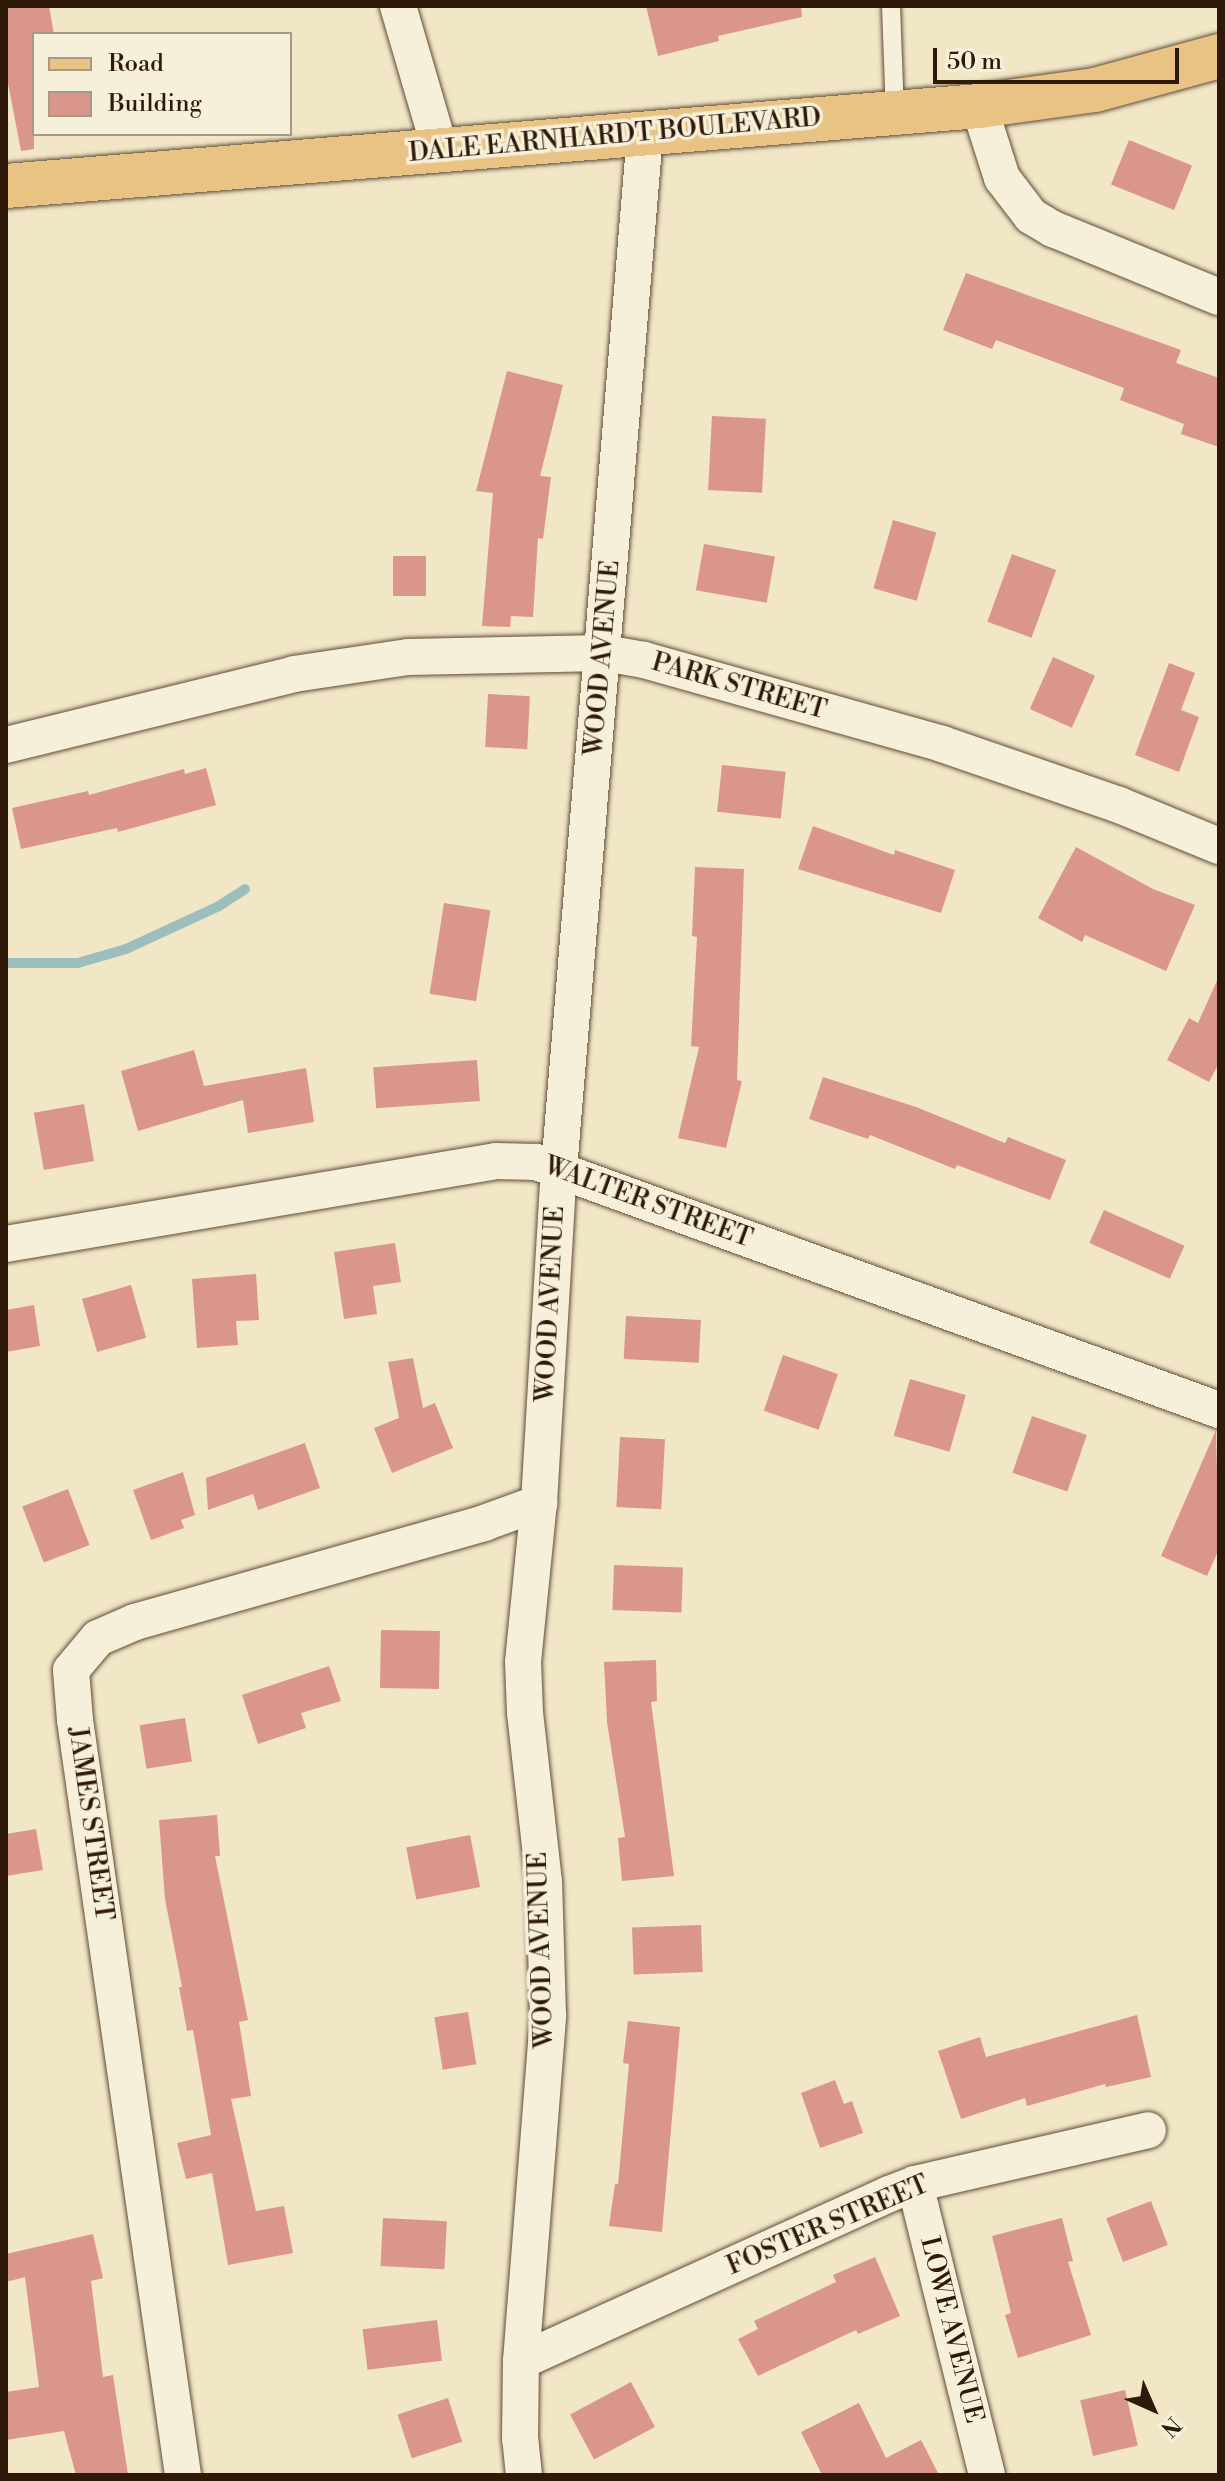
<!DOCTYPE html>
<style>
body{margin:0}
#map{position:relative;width:1225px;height:2481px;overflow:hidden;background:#f1e6c6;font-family:"Libre Bodoni",serif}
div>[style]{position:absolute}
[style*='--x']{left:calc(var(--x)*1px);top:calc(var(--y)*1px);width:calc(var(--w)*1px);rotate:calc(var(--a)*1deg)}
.stream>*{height:10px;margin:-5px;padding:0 5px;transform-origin:5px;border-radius:5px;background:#9cbebc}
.building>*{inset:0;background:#db968c;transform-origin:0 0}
.roads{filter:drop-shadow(0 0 2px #604c38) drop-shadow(0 0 2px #604c38)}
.lane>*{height:18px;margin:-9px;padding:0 9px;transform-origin:9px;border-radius:9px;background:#f6efda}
.street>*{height:36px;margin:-18px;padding:0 18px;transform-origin:18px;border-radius:18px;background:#f6efda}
.primary>*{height:44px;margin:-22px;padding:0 22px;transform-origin:22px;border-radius:22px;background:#e8c383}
span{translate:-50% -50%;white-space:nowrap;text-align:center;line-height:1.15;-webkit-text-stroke:7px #f6efda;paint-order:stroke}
.street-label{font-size:26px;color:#2f1909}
.frame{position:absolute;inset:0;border:8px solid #2f1909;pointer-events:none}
.legend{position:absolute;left:32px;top:32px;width:260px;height:104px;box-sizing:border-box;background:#f6efda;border:2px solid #a69986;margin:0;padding:10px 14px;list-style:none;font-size:24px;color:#2f1909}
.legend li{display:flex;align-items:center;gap:16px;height:40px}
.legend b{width:40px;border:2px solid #a69986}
.north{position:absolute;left:1113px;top:2369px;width:80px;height:80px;-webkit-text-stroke:6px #f6efda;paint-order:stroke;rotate:135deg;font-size:22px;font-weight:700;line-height:32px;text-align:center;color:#2f1909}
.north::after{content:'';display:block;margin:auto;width:28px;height:36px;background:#2f1909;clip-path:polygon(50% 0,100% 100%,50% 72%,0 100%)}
.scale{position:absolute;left:933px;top:48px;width:246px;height:36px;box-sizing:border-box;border:4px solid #2f1909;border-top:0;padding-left:10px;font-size:24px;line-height:28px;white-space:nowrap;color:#2f1909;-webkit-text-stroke:6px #f6efda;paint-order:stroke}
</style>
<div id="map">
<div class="stream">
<div style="--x:6;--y:963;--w:72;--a:0"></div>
<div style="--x:78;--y:963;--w:50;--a:-16.3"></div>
<div style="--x:126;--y:949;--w:102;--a:-24.8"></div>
<div style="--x:219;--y:906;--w:31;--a:-33"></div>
</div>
<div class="building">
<div style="clip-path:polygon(6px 6px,49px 6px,54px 34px,34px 34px,34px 149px,21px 151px,6px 73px)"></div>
<div style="clip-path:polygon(646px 6px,801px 6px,802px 17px,718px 36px,719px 41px,658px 56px)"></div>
<div style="left:1129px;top:140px;width:68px;height:48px;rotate:22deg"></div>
<div style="clip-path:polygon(966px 273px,1181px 350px,1176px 363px,1219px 378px,1219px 447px,1181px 434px,1184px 424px,1120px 400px,1124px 388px,996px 340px,992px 349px,943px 330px)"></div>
<div style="clip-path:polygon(507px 371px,563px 385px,540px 476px,551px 477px,543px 539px,538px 538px,533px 617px,511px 616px,510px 627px,482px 626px,493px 493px,476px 491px)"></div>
<div style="left:712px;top:416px;width:54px;height:74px;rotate:3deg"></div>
<div style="left:893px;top:520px;width:45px;height:71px;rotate:16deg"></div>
<div style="left:704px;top:544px;width:72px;height:47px;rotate:10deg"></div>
<div style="left:1012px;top:554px;width:47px;height:72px;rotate:20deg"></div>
<div style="left:393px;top:556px;width:33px;height:40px"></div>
<div style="left:1053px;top:657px;width:46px;height:57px;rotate:24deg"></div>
<div style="clip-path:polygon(1169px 663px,1195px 673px,1181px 710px,1199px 717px,1179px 772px,1135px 755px)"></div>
<div style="left:488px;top:694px;width:42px;height:53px;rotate:3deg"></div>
<div style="left:722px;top:765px;width:64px;height:47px;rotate:6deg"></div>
<div style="clip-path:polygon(206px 768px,216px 805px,118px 832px,117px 828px,21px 849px,12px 808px,88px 791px,89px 795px,184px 769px,185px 774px)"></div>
<div style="clip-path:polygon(813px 826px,894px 855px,895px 850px,955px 870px,941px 913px,798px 869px)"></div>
<div style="clip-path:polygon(1076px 847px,1153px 889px,1195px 905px,1166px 971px,1085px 935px,1082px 942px,1038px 918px)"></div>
<div style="clip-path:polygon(695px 867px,744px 869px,737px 1080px,742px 1081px,726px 1148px,678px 1138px,699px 1047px,691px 1046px,697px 937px,692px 936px)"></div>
<div style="left:444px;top:903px;width:47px;height:92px;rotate:9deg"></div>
<div style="clip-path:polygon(1219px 976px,1219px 1063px,1209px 1082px,1167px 1060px,1189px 1018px,1198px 1023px)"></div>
<div style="clip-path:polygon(194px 1050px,204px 1086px,306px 1068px,314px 1122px,248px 1133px,243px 1100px,138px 1131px,121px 1071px)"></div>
<div style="left:477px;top:1060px;width:41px;height:104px;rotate:86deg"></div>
<div style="clip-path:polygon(823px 1077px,916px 1107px,1005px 1143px,1008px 1137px,1066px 1160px,1050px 1200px,957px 1165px,955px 1169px,870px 1135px,868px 1139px,809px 1119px)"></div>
<div style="left:84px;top:1104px;width:58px;height:51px;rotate:80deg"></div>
<div style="left:1104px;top:1210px;width:88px;height:36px;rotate:24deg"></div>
<div style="clip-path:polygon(395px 1243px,401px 1282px,373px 1286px,377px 1314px,344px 1319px,334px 1252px)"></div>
<div style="clip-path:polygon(256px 1274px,259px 1320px,236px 1321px,238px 1345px,197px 1348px,192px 1279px)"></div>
<div style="left:131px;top:1285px;width:55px;height:51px;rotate:74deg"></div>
<div style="clip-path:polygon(34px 1305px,40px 1346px,6px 1352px,6px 1310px)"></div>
<div style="left:626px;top:1316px;width:75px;height:43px;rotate:3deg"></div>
<div style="left:783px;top:1355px;width:58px;height:59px;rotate:19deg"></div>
<div style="clip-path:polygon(413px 1358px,423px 1408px,435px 1403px,453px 1448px,392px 1473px,374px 1428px,399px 1418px,388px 1362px)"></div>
<div style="left:910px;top:1379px;width:58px;height:59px;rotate:16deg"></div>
<div style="left:1032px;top:1416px;width:58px;height:60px;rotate:19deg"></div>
<div style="clip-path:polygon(1216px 1430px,1219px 1549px,1207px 1576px,1161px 1556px)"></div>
<div style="left:620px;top:1437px;width:45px;height:70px;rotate:3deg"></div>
<div style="clip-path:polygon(305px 1443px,320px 1488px,258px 1510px,253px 1494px,208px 1510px,206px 1478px)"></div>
<div style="clip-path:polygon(183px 1472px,195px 1515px,181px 1520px,184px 1528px,151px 1540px,133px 1490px)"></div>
<div style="left:68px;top:1489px;width:60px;height:49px;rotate:69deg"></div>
<div style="left:614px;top:1565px;width:69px;height:45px;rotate:2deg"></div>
<div style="left:381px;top:1630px;width:59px;height:58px;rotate:1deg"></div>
<div style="clip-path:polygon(656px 1660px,657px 1701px,651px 1702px,674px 1876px,622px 1881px,618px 1838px,625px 1837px,607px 1722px,604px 1662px)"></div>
<div style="clip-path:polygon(329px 1666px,341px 1701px,301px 1713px,306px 1728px,258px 1744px,242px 1695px)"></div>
<div style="left:185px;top:1718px;width:44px;height:46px;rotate:81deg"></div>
<div style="clip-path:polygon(217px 1815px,220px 1856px,215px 1856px,248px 2020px,239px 2022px,251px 2096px,231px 2099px,256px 2211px,284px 2206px,293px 2253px,228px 2265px,212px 2173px,186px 2179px,177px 2143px,211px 2135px,193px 2030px,187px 2031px,179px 1987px,182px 1987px,165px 1899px,159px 1820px)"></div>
<div style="clip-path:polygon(36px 1829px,43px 1870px,6px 1876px,6px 1834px)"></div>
<div style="left:470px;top:1835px;width:53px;height:65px;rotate:79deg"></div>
<div style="left:701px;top:1925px;width:47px;height:69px;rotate:88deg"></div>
<div style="left:468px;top:2012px;width:53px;height:34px;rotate:81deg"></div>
<div style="clip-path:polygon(1137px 2015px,1151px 2077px,1106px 2087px,1105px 2084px,1027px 2106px,1025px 2098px,961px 2119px,938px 2051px,980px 2037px,986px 2057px)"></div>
<div style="clip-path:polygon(628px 2021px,680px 2027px,662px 2232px,609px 2226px,615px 2184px,618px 2184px,629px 2064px,623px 2063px)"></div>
<div style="clip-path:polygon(835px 2080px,844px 2104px,852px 2101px,863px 2133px,820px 2148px,801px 2093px)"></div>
<div style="left:1151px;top:2201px;width:47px;height:48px;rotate:69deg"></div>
<div style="left:383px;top:2218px;width:64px;height:48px;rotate:3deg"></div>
<div style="clip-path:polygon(1062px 2218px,1073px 2261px,1068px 2262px,1091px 2335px,1018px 2358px,1005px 2315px,1011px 2313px,992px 2236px)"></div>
<div style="clip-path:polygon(93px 2234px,103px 2278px,91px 2281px,103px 2377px,113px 2375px,128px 2475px,76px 2475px,64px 2431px,6px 2440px,6px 2392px,39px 2387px,25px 2277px,6px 2282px,6px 2254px)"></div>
<div style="clip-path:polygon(875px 2257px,900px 2316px,858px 2334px,856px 2330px,758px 2376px,738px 2339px,758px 2329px,754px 2321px,836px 2282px,833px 2275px)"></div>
<div style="left:437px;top:2320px;width:41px;height:75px;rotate:83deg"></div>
<div style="left:631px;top:2382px;width:51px;height:69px;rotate:62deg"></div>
<div style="left:1125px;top:2390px;width:57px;height:46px;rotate:77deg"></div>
<div style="left:448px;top:2398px;width:46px;height:53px;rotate:72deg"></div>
<div style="clip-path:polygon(859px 2403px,886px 2458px,921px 2440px,939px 2475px,822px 2475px,801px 2432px)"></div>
</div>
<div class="roads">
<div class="lane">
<div style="--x:891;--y:6;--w:107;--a:87.9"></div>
</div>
<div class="street">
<div style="--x:398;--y:6;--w:150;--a:73.7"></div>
<div style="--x:979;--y:106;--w:76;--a:72.3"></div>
<div style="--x:1002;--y:178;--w:48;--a:52.7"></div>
<div style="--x:1031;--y:216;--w:26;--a:31"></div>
<div style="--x:1053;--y:229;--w:179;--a:22.3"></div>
<div style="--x:6;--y:745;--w:297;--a:-13.8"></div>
<div style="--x:294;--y:674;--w:115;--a:-8.5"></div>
<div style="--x:408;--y:657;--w:196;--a:-1.2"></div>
<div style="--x:604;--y:653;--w:41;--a:9.9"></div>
<div style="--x:644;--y:660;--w:310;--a:15.7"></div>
<div style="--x:942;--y:744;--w:187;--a:19"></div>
<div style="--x:1119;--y:805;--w:108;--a:22.3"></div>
<div style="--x:6;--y:1244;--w:497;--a:-9.6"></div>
<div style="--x:496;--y:1161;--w:40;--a:1.4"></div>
<div style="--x:536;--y:1162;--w:727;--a:19.96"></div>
<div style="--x:915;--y:2184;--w:300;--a:76.1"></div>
<div style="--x:521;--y:2361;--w:404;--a:-24.4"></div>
<div style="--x:889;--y:2194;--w:28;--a:-21"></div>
<div style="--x:915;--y:2184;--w:239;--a:-13"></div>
<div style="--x:183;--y:2475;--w:763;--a:-98.14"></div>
<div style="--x:75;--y:1720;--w:50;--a:-94.6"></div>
<div style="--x:71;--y:1670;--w:42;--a:-49.8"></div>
<div style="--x:98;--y:1638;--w:40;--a:-23.4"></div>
<div style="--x:135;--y:1622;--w:363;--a:-15.8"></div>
<div style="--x:484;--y:1523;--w:59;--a:-20"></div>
<div style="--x:524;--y:2475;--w:36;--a:-96"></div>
<div style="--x:520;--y:2439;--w:78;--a:-89.3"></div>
<div style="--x:521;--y:2361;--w:347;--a:-85.5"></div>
<div style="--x:548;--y:2015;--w:133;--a:-91.7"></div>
<div style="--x:544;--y:1882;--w:170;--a:-96.4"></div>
<div style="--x:525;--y:1713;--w:51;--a:-92.2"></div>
<div style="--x:523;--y:1662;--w:160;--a:-84.3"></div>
<div style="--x:539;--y:1503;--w:335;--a:-86.6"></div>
<div style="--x:559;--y:1169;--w:1040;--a:-85.25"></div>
</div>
<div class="primary">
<div style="--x:6;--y:186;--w:976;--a:-4.7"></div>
<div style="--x:979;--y:106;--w:117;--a:-7.9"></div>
<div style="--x:1095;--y:90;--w:129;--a:-15.3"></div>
</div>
</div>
<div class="street-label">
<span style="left:615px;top:136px;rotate:-5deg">DALE EARNHARDT BOULEVARD</span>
<span style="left:603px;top:658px;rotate:-85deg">WOOD AVENUE</span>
<span style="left:739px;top:687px;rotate:16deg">PARK STREET</span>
<span style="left:648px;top:1203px;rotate:20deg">WALTER STREET</span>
<span style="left:551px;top:1304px;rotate:-87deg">WOOD AVENUE</span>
<span style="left:90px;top:1824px;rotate:82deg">JAMES STREET</span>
<span style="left:542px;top:1950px;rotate:-92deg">WOOD AVENUE</span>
<span style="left:828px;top:2226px;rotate:-23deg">FOSTER STREET</span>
<span style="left:951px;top:2330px;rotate:76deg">LOWE AVENUE</span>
</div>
<div class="frame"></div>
<ul class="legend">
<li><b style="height:10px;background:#e8c383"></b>Road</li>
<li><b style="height:22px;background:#db968c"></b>Building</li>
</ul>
<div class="north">N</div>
<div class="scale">50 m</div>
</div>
